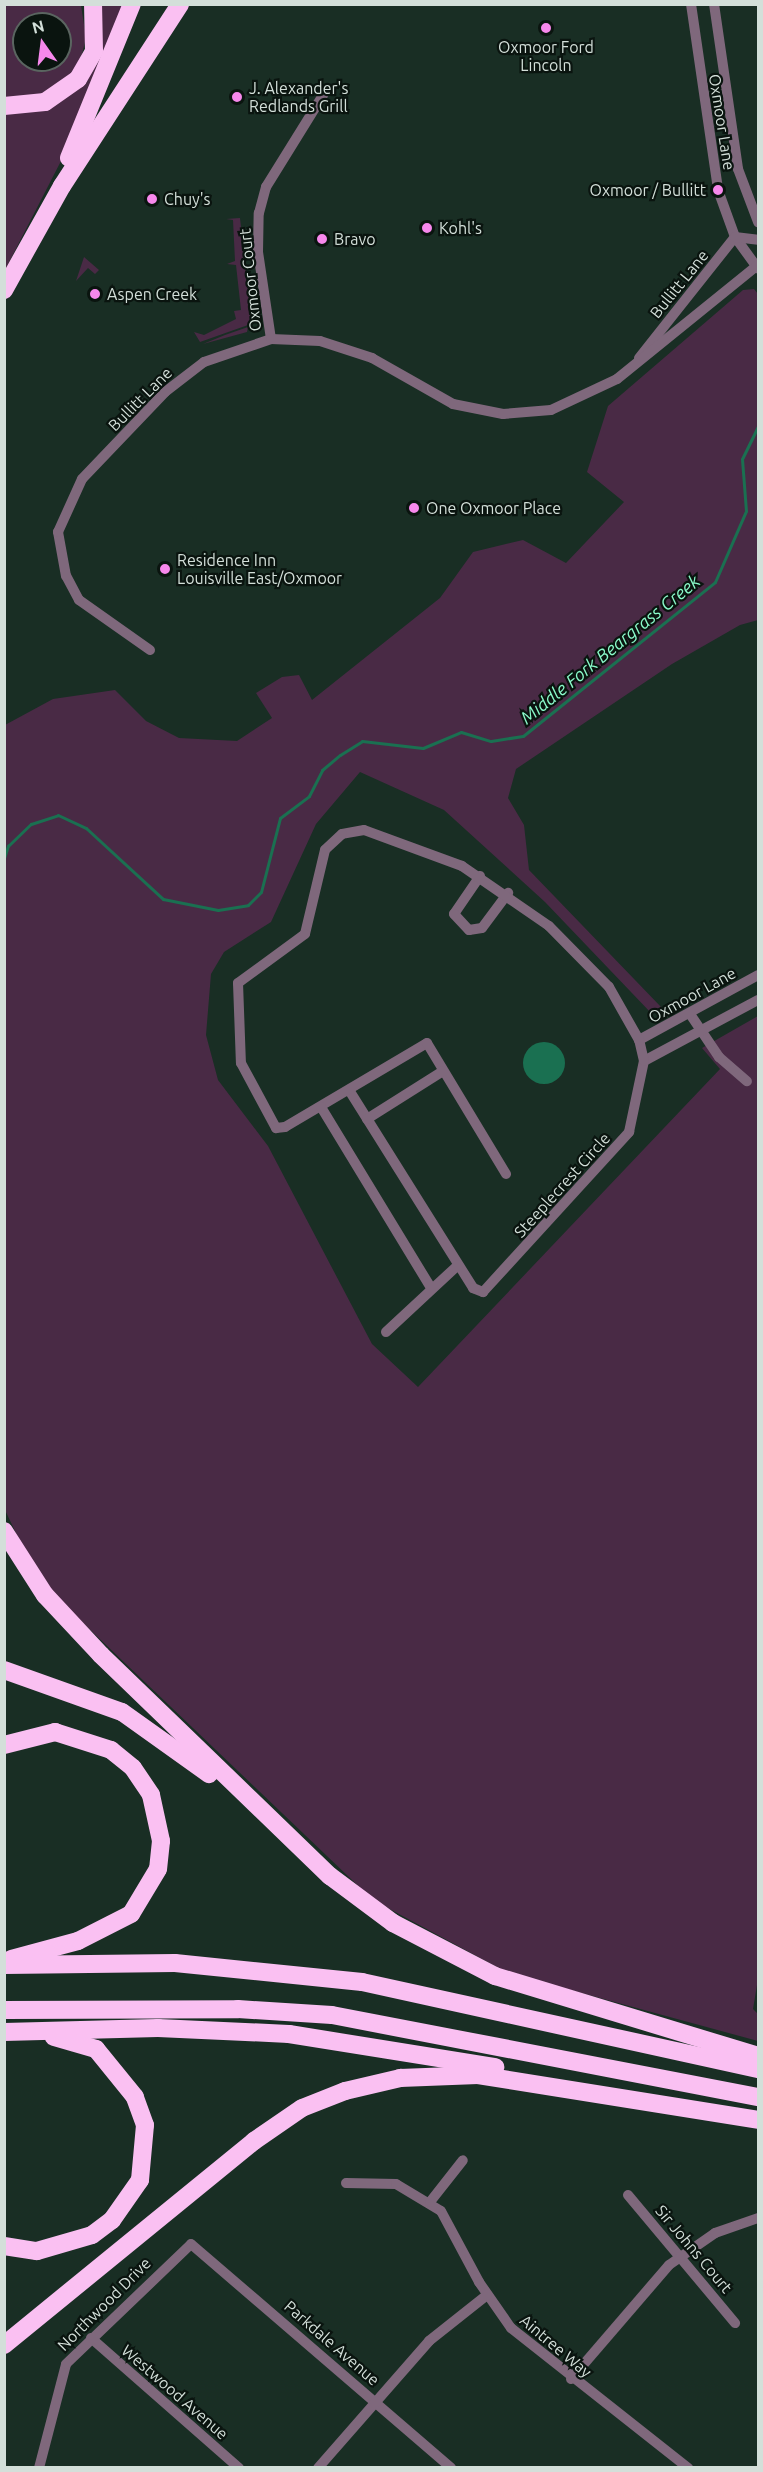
<!DOCTYPE html>
<style>
body{margin:0}
#map{position:relative;width:763px;height:2472px;overflow:hidden;background:#192e24;font-family:Ubuntu,sans-serif}
div>[style]{position:absolute}
[style*='--x']{left:calc(var(--x)*1px);top:calc(var(--y)*1px);width:calc(var(--w)*1px);rotate:calc(var(--a)*1deg)}
.green>*{inset:0;background:#492a45}
.water>*{inset:0;background:#1a7051}
.round{border-radius:50%}
.stream>*{height:3px;margin:-1.5px;padding:0 1.5px;transform-origin:1.5px;border-radius:1.5px;background:#1a7051}
.street>*{height:10px;margin:-5px;padding:0 5px;transform-origin:5px;border-radius:5px;background:#7f687c}
.highway>*{height:18px;margin:-9px;padding:0 9px;transform-origin:9px;border-radius:9px;background:#fac0f2}
.dots>*{width:16px;height:16px;translate:-50% -50%;box-sizing:border-box;border:3px solid #0a140f;border-radius:50%}
span{translate:-50% -50%;white-space:nowrap;text-align:center;line-height:1.15;-webkit-text-stroke:4.5px #0a140f;paint-order:stroke}
.poi-label{font-size:16px;color:#d3dfd9}
.left{translate:0 -50%;text-align:left}
.right{translate:-100% -50%;text-align:right}
.street-label{font-size:16px;color:#d3dfd9}
.water-label{font-size:18px;color:#8bfbcb;font-style:italic}
.frame{position:absolute;inset:0;border:6px solid #d3dfd9;pointer-events:none}
.north{position:absolute;left:12px;top:12px;width:60px;height:60px;box-sizing:border-box;background:#0a140f;border:2px solid #5a6560;border-radius:50%;rotate:346deg;font-size:16px;font-weight:700;line-height:24px;text-align:center;color:#d3dfd9}
.north::after{content:'';display:block;margin:auto;width:21px;height:27px;background:#f788ec;clip-path:polygon(50% 0,100% 100%,50% 72%,0 100%)}
</style>
<div id="map">
<div class="green">
<div style="clip-path:polygon(evenodd,4px 5px,81px 5px,86px 38px,81px 58px,70px 76px,44px 95px,5px 98px,4px 5px,24px 24px,60px 24px,60px 60px,24px 60px,24px 24px)"></div>
<div style="clip-path:polygon(95px 5px,123px 5px,61px 161px,5px 270px,5px 111px,86px 74px)"></div>
<div style="clip-path:polygon(240px 218px,251px 318px,248px 325px,200px 342px,194px 332px,204px 335px,236px 319px,234px 311px,241px 310px,236px 265px,227px 264px,235px 261px,233px 220px,226px 219px)"></div>
<div style="clip-path:polygon(84px 257px,99px 270px,95px 274px,88px 268px,76px 281px)"></div>
<div style="clip-path:polygon(754px 289px,758px 294px,758px 620px,740px 625px,672px 664px,516px 769px,508px 798px,524px 825px,529px 870px,662px 1008px,652px 1014px,545px 902px,444px 810px,360px 772px,316px 824px,271px 922px,224px 952px,211px 974px,206px 1035px,218px 1080px,268px 1146px,372px 1344px,418px 1387px,720px 1069px,702px 1048px,758px 1016px,758px 1979px,753px 2009px,758px 2014px,758px 2041px,508px 1973px,373px 1900px,59px 1600px,24px 1550px,5px 1510px,5px 725px,53px 699px,115px 690px,146px 721px,179px 738px,237px 741px,272px 718px,256px 693px,282px 677px,299px 675px,312px 700px,440px 598px,473px 552px,523px 540px,566px 563px,624px 502px,587px 472px,608px 406px,743px 290px)"></div>
<div style="clip-path:polygon(248px 327px,247px 332px,203px 344px,225px 335px)"></div>
</div>
<div class="water">
<div class="round" style="left:523px;top:1042px;width:42px;height:42px"></div>
</div>
<div class="stream">
<div style="--x:4;--y:858;--w:13;--a:-72"></div>
<div style="--x:8;--y:846;--w:32;--a:-44"></div>
<div style="--x:31;--y:824;--w:28;--a:-18"></div>
<div style="--x:58;--y:815;--w:31;--a:25"></div>
<div style="--x:86;--y:828;--w:105;--a:42.7"></div>
<div style="--x:163;--y:899;--w:56;--a:11.3"></div>
<div style="--x:218;--y:910;--w:30;--a:-9"></div>
<div style="--x:248;--y:905;--w:18;--a:-45"></div>
<div style="--x:261;--y:892;--w:76;--a:-75.6"></div>
<div style="--x:280;--y:818;--w:36;--a:-37"></div>
<div style="--x:309;--y:796;--w:29;--a:-63"></div>
<div style="--x:322;--y:770;--w:23;--a:-40"></div>
<div style="--x:340;--y:755;--w:26;--a:-32"></div>
<div style="--x:362;--y:741;--w:61;--a:6.5"></div>
<div style="--x:423;--y:748;--w:41;--a:-22.8"></div>
<div style="--x:461;--y:732;--w:31;--a:17"></div>
<div style="--x:491;--y:741;--w:32;--a:-9"></div>
<div style="--x:523;--y:736;--w:246;--a:-38.7"></div>
<div style="--x:715;--y:582;--w:77;--a:-66.4"></div>
<div style="--x:746;--y:511;--w:52;--a:-94.4"></div>
<div style="--x:742;--y:459;--w:37;--a:-64"></div>
</div>
<div class="street">
<div style="--x:691;--y:4;--w:188;--a:81.7"></div>
<div style="--x:718;--y:190;--w:50;--a:70.1"></div>
<div style="--x:735;--y:237;--w:39;--a:54"></div>
<div style="--x:714;--y:4;--w:167;--a:81.7"></div>
<div style="--x:738;--y:169;--w:57;--a:69.3"></div>
<div style="--x:271;--y:339;--w:88;--a:-98.5"></div>
<div style="--x:258;--y:252;--w:39;--a:-89"></div>
<div style="--x:259;--y:213;--w:27;--a:-75"></div>
<div style="--x:266;--y:187;--w:112;--a:-58.2"></div>
<div style="--x:639;--y:358;--w:154;--a:-51.6"></div>
<div style="--x:735;--y:237;--w:23;--a:7"></div>
<div style="--x:150;--y:650;--w:87;--a:-144.8"></div>
<div style="--x:79;--y:600;--w:27;--a:-118"></div>
<div style="--x:66;--y:576;--w:45;--a:-100.3"></div>
<div style="--x:58;--y:532;--w:58;--a:-65.6"></div>
<div style="--x:82;--y:479;--w:120;--a:-46.3"></div>
<div style="--x:165;--y:392;--w:49;--a:-37.6"></div>
<div style="--x:204;--y:362;--w:71;--a:-18.9"></div>
<div style="--x:271;--y:339;--w:49;--a:2.3"></div>
<div style="--x:320;--y:341;--w:55;--a:18.1"></div>
<div style="--x:372;--y:358;--w:93;--a:29.6"></div>
<div style="--x:453;--y:404;--w:51;--a:11.3"></div>
<div style="--x:503;--y:414;--w:48;--a:-4.8"></div>
<div style="--x:551;--y:410;--w:73;--a:-25.2"></div>
<div style="--x:617;--y:379;--w:181;--a:-39"></div>
<div style="--x:480;--y:876;--w:46;--a:124.4"></div>
<div style="--x:454;--y:914;--w:22;--a:47"></div>
<div style="--x:469;--y:930;--w:13;--a:-9"></div>
<div style="--x:482;--y:928;--w:44;--a:-53.4"></div>
<div style="--x:690;--y:1014;--w:52;--a:56"></div>
<div style="--x:719;--y:1057;--w:37;--a:41"></div>
<div style="--x:639;--y:1040;--w:136;--a:-28.6"></div>
<div style="--x:644;--y:1061;--w:129;--a:-28.2"></div>
<div style="--x:349;--y:1090;--w:234;--a:57.9"></div>
<div style="--x:473;--y:1288;--w:11;--a:22"></div>
<div style="--x:483;--y:1292;--w:217;--a:-47.6"></div>
<div style="--x:629;--y:1132;--w:73;--a:-78.1"></div>
<div style="--x:644;--y:1061;--w:22;--a:-103"></div>
<div style="--x:639;--y:1040;--w:61;--a:-119.5"></div>
<div style="--x:609;--y:987;--w:86;--a:-134.5"></div>
<div style="--x:549;--y:926;--w:106;--a:-145.4"></div>
<div style="--x:462;--y:866;--w:104;--a:-159.8"></div>
<div style="--x:364;--y:830;--w:22;--a:170"></div>
<div style="--x:342;--y:834;--w:23;--a:137"></div>
<div style="--x:325;--y:850;--w:86;--a:103.4"></div>
<div style="--x:305;--y:934;--w:83;--a:143.8"></div>
<div style="--x:238;--y:983;--w:80;--a:87.9"></div>
<div style="--x:241;--y:1063;--w:74;--a:61.7"></div>
<div style="--x:276;--y:1128;--w:9;--a:-6"></div>
<div style="--x:285;--y:1127;--w:165;--a:-30.6"></div>
<div style="--x:427;--y:1043;--w:153;--a:58.9"></div>
<div style="--x:321;--y:1107;--w:212;--a:58.7"></div>
<div style="--x:367;--y:1119;--w:90;--a:-32.3"></div>
<div style="--x:386;--y:1332;--w:98;--a:-42.9"></div>
<div style="--x:346;--y:2183;--w:50;--a:1.1"></div>
<div style="--x:396;--y:2184;--w:52;--a:31"></div>
<div style="--x:441;--y:2211;--w:81;--a:61.8"></div>
<div style="--x:479;--y:2282;--w:56;--a:55.2"></div>
<div style="--x:511;--y:2328;--w:226;--a:38.3"></div>
<div style="--x:628;--y:2195;--w:167;--a:50.1"></div>
<div style="--x:430;--y:2202;--w:53;--a:-51.8"></div>
<div style="--x:91;--y:2338;--w:197;--a:41.3"></div>
<div style="--x:571;--y:2379;--w:150;--a:-49.3"></div>
<div style="--x:669;--y:2265;--w:56;--a:-34.8"></div>
<div style="--x:715;--y:2233;--w:46;--a:-19.2"></div>
<div style="--x:39;--y:2468;--w:107;--a:-75.4"></div>
<div style="--x:66;--y:2364;--w:173;--a:-43.8"></div>
<div style="--x:191;--y:2244;--w:343;--a:40.7"></div>
<div style="--x:318;--y:2468;--w:169;--a:-48.8"></div>
<div style="--x:429;--y:2341;--w:74;--a:-38.4"></div>
</div>
<div class="highway">
<div style="--x:4;--y:106;--w:41;--a:-5.6"></div>
<div style="--x:45;--y:102;--w:40;--a:-34.9"></div>
<div style="--x:78;--y:79;--w:32;--a:-60"></div>
<div style="--x:94;--y:51;--w:47;--a:-91.2"></div>
<div style="--x:69;--y:158;--w:166;--a:-67.8"></div>
<div style="--x:4;--y:290;--w:119;--a:-60.9"></div>
<div style="--x:62;--y:186;--w:217;--a:-57"></div>
<div style="--x:4;--y:1531;--w:76;--a:57.4"></div>
<div style="--x:45;--y:1595;--w:82;--a:47"></div>
<div style="--x:101;--y:1655;--w:318;--a:44"></div>
<div style="--x:330;--y:1876;--w:79;--a:36.7"></div>
<div style="--x:393;--y:1923;--w:115;--a:27.5"></div>
<div style="--x:495;--y:1976;--w:275;--a:16.9"></div>
<div style="--x:4;--y:1670;--w:125;--a:19.6"></div>
<div style="--x:122;--y:1712;--w:107;--a:35.5"></div>
<div style="--x:4;--y:1745;--w:53;--a:-14.3"></div>
<div style="--x:55;--y:1732;--w:59;--a:17.8"></div>
<div style="--x:111;--y:1750;--w:28;--a:39"></div>
<div style="--x:133;--y:1768;--w:32;--a:56"></div>
<div style="--x:151;--y:1795;--w:47;--a:77.7"></div>
<div style="--x:161;--y:1841;--w:28;--a:96"></div>
<div style="--x:158;--y:1869;--w:52;--a:121"></div>
<div style="--x:131;--y:1914;--w:59;--a:153"></div>
<div style="--x:78;--y:1941;--w:69;--a:165"></div>
<div style="--x:4;--y:1965;--w:171;--a:-0.7"></div>
<div style="--x:175;--y:1963;--w:188;--a:5.8"></div>
<div style="--x:362;--y:1982;--w:405;--a:12.4"></div>
<div style="--x:4;--y:2010;--w:234;--a:-0.2"></div>
<div style="--x:238;--y:2009;--w:94;--a:3.7"></div>
<div style="--x:332;--y:2015;--w:434;--a:10.9"></div>
<div style="--x:4;--y:2032;--w:154;--a:-1.5"></div>
<div style="--x:158;--y:2028;--w:131;--a:2.6"></div>
<div style="--x:289;--y:2034;--w:209;--a:9.1"></div>
<div style="--x:4;--y:2246;--w:33;--a:9"></div>
<div style="--x:37;--y:2251;--w:57;--a:-16.2"></div>
<div style="--x:92;--y:2235;--w:25;--a:-37"></div>
<div style="--x:112;--y:2220;--w:49;--a:-55"></div>
<div style="--x:140;--y:2180;--w:55;--a:-84.8"></div>
<div style="--x:145;--y:2125;--w:30;--a:-110"></div>
<div style="--x:135;--y:2097;--w:62;--a:-129.1"></div>
<div style="--x:96;--y:2049;--w:44;--a:-164.1"></div>
<div style="--x:4;--y:2345;--w:323;--a:-39.2"></div>
<div style="--x:254;--y:2141;--w:58;--a:-34.5"></div>
<div style="--x:302;--y:2108;--w:46;--a:-21.6"></div>
<div style="--x:345;--y:2091;--w:57;--a:-13.3"></div>
<div style="--x:400;--y:2078;--w:78;--a:-2.2"></div>
<div style="--x:478;--y:2075;--w:284;--a:9.1"></div>
</div>
<div class="dots">
<div style="left:546px;top:28px;background:#f788ec"></div>
<div style="left:237px;top:97px;background:#f788ec"></div>
<div style="left:718px;top:190px;background:#f788ec"></div>
<div style="left:152px;top:199px;background:#f788ec"></div>
<div style="left:427px;top:228px;background:#f788ec"></div>
<div style="left:322px;top:239px;background:#f788ec"></div>
<div style="left:95px;top:294px;background:#f788ec"></div>
<div style="left:414px;top:508px;background:#f788ec"></div>
<div style="left:165px;top:569px;background:#f788ec"></div>
</div>
<div class="poi-label">
<span style="left:546px;top:56px">Oxmoor Ford<br>Lincoln</span>
<span class="left" style="left:249px;top:97px">J. Alexander's<br>Redlands Grill</span>
<span class="right" style="left:706px;top:190px">Oxmoor / Bullitt</span>
<span class="left" style="left:164px;top:199px">Chuy's</span>
<span class="left" style="left:439px;top:228px">Kohl's</span>
<span class="left" style="left:334px;top:239px">Bravo</span>
<span class="left" style="left:107px;top:294px">Aspen Creek</span>
<span class="left" style="left:426px;top:508px">One Oxmoor Place</span>
<span class="left" style="left:177px;top:569px">Residence Inn<br>Louisville East/Oxmoor</span>
</div>
<div class="street-label">
<span style="left:722px;top:122px;rotate:81deg">Oxmoor Lane</span>
<span style="left:250px;top:280px;rotate:-96deg">Oxmoor Court</span>
<span style="left:679px;top:284px;rotate:-51deg">Bullitt Lane</span>
<span style="left:140px;top:399px;rotate:-45deg">Bullitt Lane</span>
<span style="left:692px;top:995px;rotate:-29deg">Oxmoor Lane</span>
<span style="left:562px;top:1185px;rotate:-48deg">Steeplecrest Circle</span>
<span style="left:694px;top:2249px;rotate:50deg">Sir Johns Court</span>
<span style="left:104px;top:2304px;rotate:-45deg">Northwood Drive</span>
<span style="left:332px;top:2343px;rotate:41deg">Parkdale Avenue</span>
<span style="left:556px;top:2346px;rotate:40deg">Aintree Way</span>
<span style="left:175px;top:2392px;rotate:41deg">Westwood Avenue</span>
</div>
<div class="water-label">
<span style="left:610px;top:649px;rotate:-39deg">Middle Fork Beargrass Creek</span>
</div>
<div class="frame"></div>
<div class="north">N</div>
</div>
